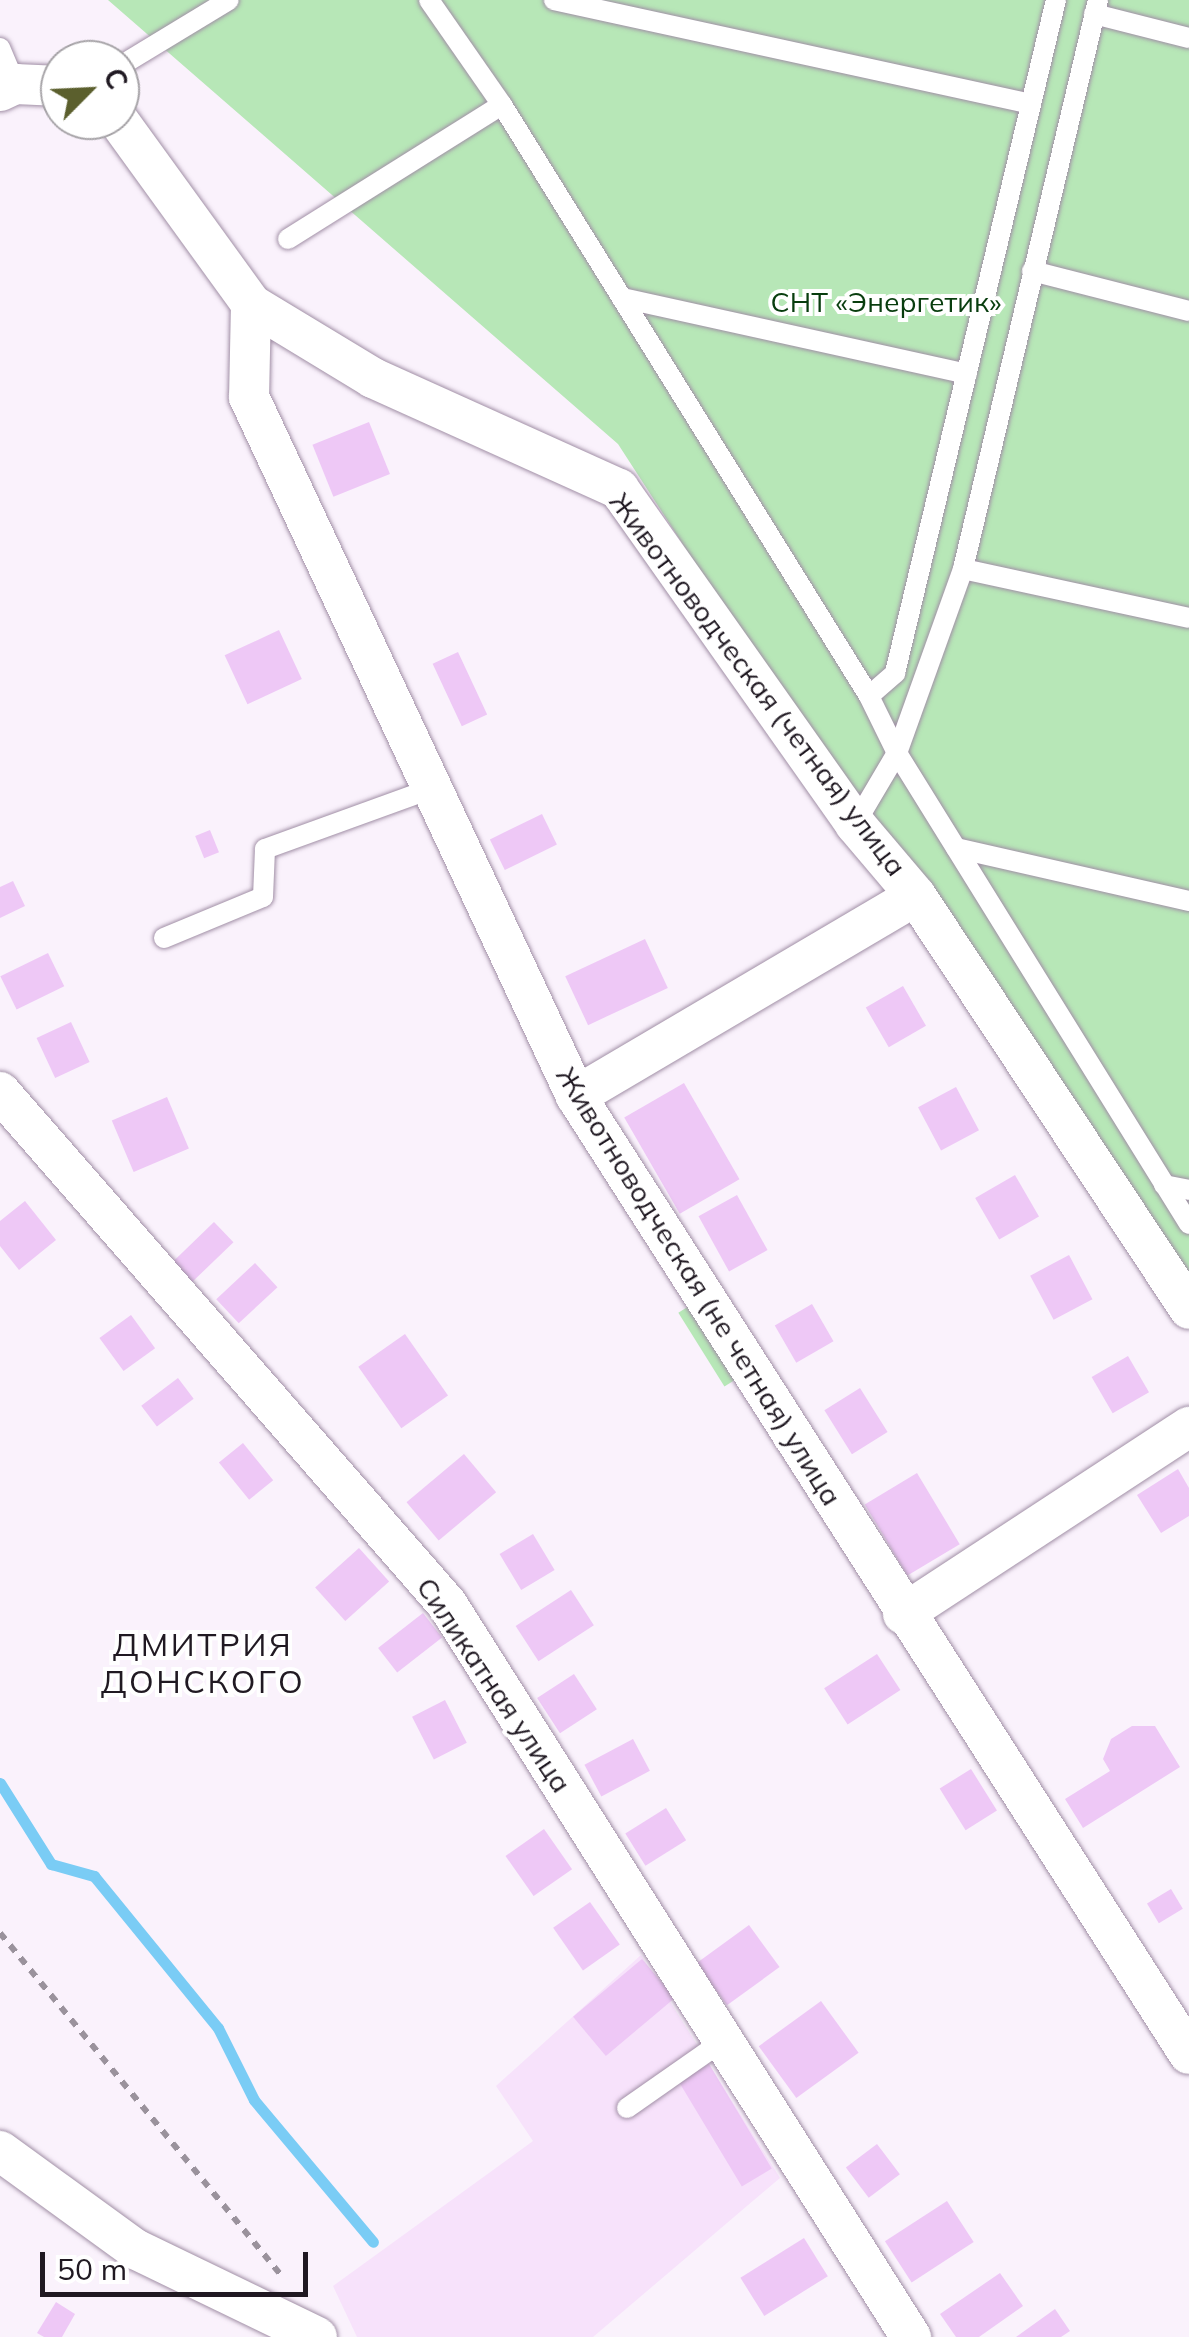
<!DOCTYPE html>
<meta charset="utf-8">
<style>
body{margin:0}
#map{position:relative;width:1189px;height:2337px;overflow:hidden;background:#faf2fc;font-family:Mulish,sans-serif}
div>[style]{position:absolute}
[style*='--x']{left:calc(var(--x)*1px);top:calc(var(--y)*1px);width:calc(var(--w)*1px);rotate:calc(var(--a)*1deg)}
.built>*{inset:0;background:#f7e2fb}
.green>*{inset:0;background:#b7e7b7;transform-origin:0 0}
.stream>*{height:11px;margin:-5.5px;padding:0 5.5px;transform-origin:5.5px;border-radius:5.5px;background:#7accf5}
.building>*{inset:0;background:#eec8f6;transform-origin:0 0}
.path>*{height:6px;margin-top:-3px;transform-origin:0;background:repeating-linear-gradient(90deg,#9a929c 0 8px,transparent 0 16px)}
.roads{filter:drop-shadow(0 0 2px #a18fa6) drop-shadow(0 0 2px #a18fa6)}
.service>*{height:20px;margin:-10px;padding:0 10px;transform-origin:10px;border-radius:10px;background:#fff}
.minor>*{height:40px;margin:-20px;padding:0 20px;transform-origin:20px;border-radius:20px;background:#fff}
span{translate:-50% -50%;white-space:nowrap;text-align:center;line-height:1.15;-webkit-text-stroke:8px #fff;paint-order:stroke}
.park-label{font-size:28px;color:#083d0e}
.street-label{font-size:28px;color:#201922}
.quarter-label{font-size:32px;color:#201922;letter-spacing:2.5px}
.north{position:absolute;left:40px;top:40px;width:100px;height:100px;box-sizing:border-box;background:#fff;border:2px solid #a6a3a7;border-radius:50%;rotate:66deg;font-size:28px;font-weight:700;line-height:40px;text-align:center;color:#201922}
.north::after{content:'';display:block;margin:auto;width:35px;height:45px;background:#5b5f2d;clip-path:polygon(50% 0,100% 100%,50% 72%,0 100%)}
.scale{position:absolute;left:40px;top:2252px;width:268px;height:45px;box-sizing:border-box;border:5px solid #201922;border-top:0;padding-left:12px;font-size:30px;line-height:35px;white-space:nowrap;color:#201922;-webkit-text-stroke:8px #fff;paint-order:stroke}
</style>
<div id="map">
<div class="built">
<div style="clip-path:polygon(641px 1955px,780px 2178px,593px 2337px,357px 2337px,333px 2286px,533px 2141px,496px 2086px)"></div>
</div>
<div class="green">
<div style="clip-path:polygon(108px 0,1189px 0,1189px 1327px,618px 444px)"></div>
<div style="left:697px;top:1301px;width:87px;height:22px;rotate:58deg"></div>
</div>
<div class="stream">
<div style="--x:0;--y:1783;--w:96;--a:57.8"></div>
<div style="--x:51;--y:1864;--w:45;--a:15.6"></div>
<div style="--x:94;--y:1876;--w:196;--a:50.8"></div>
<div style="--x:218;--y:2028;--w:80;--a:63.4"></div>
<div style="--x:254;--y:2100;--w:185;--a:50"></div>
</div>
<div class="building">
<div style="left:369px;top:422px;width:56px;height:61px;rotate:68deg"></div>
<div style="left:279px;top:630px;width:54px;height:60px;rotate:65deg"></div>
<div style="left:458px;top:652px;width:69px;height:28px;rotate:65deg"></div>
<div style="left:542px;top:814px;width:34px;height:58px;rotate:64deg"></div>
<div style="left:210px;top:830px;width:24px;height:16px;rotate:68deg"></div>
<div style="clip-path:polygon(13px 881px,25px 906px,0 918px,0 887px)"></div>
<div style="left:645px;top:939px;width:54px;height:88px;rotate:65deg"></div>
<div style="left:48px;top:953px;width:37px;height:53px;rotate:64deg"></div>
<div style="left:903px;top:986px;width:46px;height:43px;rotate:60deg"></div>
<div style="left:71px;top:1022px;width:44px;height:38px;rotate:65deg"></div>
<div style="left:684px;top:1083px;width:111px;height:69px;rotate:60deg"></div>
<div style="left:956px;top:1087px;width:49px;height:43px;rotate:62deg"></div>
<div style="left:167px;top:1097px;width:56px;height:60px;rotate:67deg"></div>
<div style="left:1015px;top:1175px;width:48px;height:46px;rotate:60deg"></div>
<div style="left:737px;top:1195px;width:63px;height:44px;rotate:61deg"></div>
<div style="clip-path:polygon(25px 1201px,56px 1240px,19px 1270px,0 1246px,0 1221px)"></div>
<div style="left:214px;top:1222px;width:28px;height:60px;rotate:46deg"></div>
<div style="left:1069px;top:1255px;width:50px;height:44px;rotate:62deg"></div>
<div style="left:255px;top:1263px;width:33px;height:53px;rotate:47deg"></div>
<div style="left:812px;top:1304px;width:43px;height:43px;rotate:60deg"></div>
<div style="left:131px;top:1315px;width:41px;height:39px;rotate:54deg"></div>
<div style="left:405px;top:1334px;width:75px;height:57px;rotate:55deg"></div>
<div style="left:1128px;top:1356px;width:42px;height:42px;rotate:60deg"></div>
<div style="left:178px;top:1378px;width:26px;height:46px;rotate:53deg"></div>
<div style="left:860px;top:1388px;width:52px;height:42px;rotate:58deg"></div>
<div style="left:243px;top:1443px;width:48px;height:31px;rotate:51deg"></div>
<div style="left:464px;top:1454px;width:50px;height:75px;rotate:50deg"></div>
<div style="clip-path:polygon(1178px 1469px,1189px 1488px,1189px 1516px,1161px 1533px,1137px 1495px)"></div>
<div style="left:917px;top:1473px;width:83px;height:61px;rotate:59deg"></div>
<div style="left:533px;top:1534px;width:42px;height:39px;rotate:59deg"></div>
<div style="left:359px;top:1548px;width:45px;height:59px;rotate:48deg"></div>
<div style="left:571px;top:1590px;width:42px;height:66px;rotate:57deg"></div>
<div style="left:423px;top:1613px;width:31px;height:57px;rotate:52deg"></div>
<div style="left:877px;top:1654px;width:43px;height:63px;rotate:57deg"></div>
<div style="left:574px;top:1674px;width:42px;height:44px;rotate:57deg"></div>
<div style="left:445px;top:1700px;width:48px;height:37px;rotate:63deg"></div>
<div style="clip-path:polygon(1132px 1726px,1155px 1726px,1180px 1767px,1083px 1828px,1065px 1799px,1110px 1771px,1103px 1759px,1111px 1739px)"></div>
<div style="left:633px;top:1739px;width:36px;height:55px;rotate:62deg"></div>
<div style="left:971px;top:1769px;width:49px;height:37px;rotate:58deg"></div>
<div style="left:666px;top:1808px;width:38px;height:48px;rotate:58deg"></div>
<div style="left:544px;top:1829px;width:49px;height:47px;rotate:55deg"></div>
<div style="left:1171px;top:1889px;width:23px;height:28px;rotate:59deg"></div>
<div style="left:590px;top:1902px;width:52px;height:45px;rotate:55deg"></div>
<div style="left:749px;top:1925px;width:52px;height:65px;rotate:54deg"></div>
<div style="left:642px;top:1959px;width:51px;height:90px;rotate:50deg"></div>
<div style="left:821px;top:2001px;width:64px;height:77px;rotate:54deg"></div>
<div style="left:709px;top:2064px;width:122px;height:35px;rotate:59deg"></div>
<div style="left:877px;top:2144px;width:38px;height:39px;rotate:53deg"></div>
<div style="left:947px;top:2201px;width:49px;height:74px;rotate:57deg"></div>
<div style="left:804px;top:2238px;width:45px;height:75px;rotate:58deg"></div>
<div style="clip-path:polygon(1000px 2273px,1023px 2306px,979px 2337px,956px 2337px,940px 2314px)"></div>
<div style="clip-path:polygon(56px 2302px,75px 2314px,62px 2337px,44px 2337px,37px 2333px)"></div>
<div style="clip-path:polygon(1055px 2309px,1070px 2331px,1061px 2337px,1016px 2337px)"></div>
</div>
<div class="path">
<div style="--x:0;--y:1933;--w:446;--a:50.6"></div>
</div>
<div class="roads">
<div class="service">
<div style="--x:429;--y:0;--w:128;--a:55.2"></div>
<div style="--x:502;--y:105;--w:696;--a:58.16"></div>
<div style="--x:554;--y:0;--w:488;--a:12.3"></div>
<div style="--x:1098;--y:0;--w:585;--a:103.35"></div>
<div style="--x:963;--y:569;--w:195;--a:109.7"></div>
<div style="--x:897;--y:753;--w:554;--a:58.2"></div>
<div style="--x:1094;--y:14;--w:98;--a:14.2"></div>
<div style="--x:0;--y:48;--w:39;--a:67"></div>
<div style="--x:120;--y:66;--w:127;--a:-31.2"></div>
<div style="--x:288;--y:239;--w:252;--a:-32.1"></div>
<div style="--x:1032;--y:271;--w:162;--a:14.3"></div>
<div style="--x:622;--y:298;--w:353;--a:12.4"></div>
<div style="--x:963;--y:569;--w:231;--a:12.2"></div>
<div style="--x:855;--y:824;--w:82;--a:-59.4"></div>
<div style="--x:897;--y:753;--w:64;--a:-116.2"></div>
<div style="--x:869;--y:696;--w:35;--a:-41"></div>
<div style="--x:895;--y:673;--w:692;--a:-76.55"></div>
<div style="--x:956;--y:848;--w:239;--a:12.8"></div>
<div style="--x:164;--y:938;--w:107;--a:-22.5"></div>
<div style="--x:263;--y:897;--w:48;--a:-87.6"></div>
<div style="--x:265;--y:849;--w:173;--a:-19.9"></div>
<div style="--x:1164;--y:1185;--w:25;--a:11"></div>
<div style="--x:627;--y:2108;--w:118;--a:-35"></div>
</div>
<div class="minor">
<div style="--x:0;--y:91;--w:17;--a:-25"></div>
<div style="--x:15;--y:84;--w:45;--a:2.5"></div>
<div style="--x:118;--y:120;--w:227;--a:54.1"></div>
<div style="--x:251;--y:304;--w:143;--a:31.2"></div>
<div style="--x:373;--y:378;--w:270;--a:24.3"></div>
<div style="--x:619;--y:489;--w:410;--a:54.8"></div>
<div style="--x:855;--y:824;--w:94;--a:49.7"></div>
<div style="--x:916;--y:896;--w:495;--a:56.5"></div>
<div style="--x:251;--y:304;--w:93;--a:91.2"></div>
<div style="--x:249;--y:397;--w:772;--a:64.93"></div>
<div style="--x:576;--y:1096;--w:1137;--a:57.39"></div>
<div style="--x:0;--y:1092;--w:680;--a:48.88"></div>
<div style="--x:447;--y:1604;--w:868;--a:57.67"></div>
<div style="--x:576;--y:1096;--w:394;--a:-30.5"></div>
<div style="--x:903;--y:1614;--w:342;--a:-33.2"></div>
<div style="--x:0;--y:2151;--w:167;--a:36"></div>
<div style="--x:135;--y:2249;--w:202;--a:25.8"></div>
</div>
</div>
<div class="park-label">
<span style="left:886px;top:302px">СНТ «Энергетик»</span>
</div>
<div class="street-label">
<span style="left:758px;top:684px;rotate:53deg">Животноводческая (четная) улица</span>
<span style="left:699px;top:1286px;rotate:58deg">Животноводческая (не четная) улица</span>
<span style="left:494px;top:1685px;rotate:56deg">Силикатная улица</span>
</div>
<div class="quarter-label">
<span style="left:203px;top:1663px">ДМИТРИЯ<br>ДОНСКОГО</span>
</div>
<div class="north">С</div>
<div class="scale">50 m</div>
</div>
